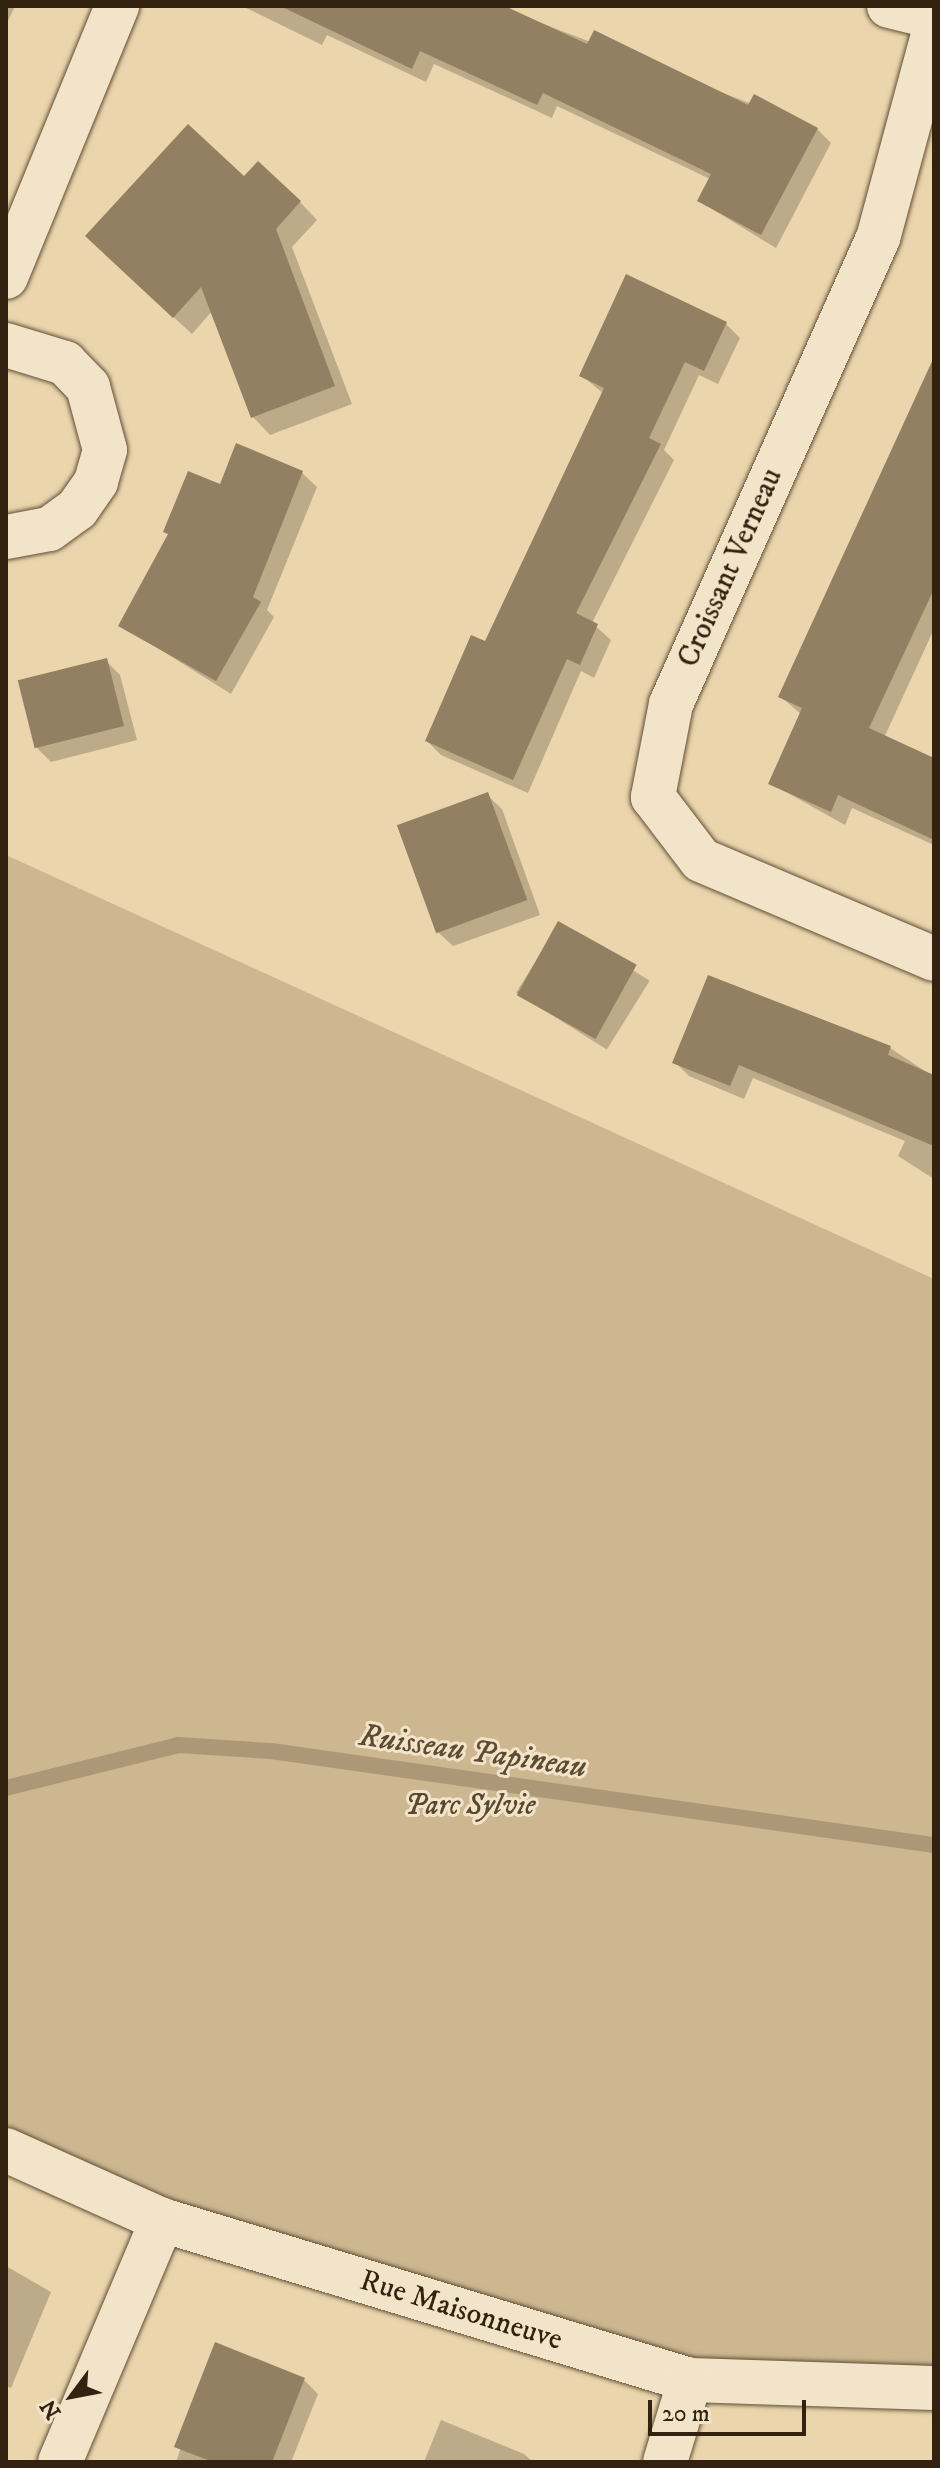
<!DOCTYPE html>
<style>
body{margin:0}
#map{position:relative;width:940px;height:2468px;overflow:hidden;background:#ebd5ac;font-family:"IM FELL DW Pica",serif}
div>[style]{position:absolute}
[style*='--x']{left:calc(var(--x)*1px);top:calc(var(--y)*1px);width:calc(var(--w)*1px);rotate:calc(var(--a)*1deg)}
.green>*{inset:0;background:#ccb791}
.shadow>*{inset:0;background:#0003;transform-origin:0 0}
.stream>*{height:16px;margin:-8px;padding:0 8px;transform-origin:8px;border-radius:8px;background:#ac9877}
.building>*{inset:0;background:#937f61;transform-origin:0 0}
.roads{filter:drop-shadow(0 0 2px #614f36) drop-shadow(0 0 2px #614f36)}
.street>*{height:44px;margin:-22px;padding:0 22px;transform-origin:22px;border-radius:22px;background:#f2e4c9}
span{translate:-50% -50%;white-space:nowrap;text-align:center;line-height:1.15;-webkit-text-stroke:6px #f2e4c9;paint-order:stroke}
.street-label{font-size:30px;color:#33220f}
.park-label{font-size:30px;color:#594730;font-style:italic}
.water-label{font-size:32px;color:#5d4b33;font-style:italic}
.frame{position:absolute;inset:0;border:8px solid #33220f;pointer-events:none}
.north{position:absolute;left:32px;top:2356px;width:80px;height:80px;-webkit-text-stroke:6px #f2e4c9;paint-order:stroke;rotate:238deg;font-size:22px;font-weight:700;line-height:32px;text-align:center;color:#33220f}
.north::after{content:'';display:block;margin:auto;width:28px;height:36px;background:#33220f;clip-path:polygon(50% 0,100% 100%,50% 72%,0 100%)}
.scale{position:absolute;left:648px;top:2400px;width:158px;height:36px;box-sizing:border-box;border:4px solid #33220f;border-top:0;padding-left:10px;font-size:24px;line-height:28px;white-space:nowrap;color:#33220f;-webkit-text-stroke:6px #f2e4c9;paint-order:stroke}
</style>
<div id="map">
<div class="green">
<div style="clip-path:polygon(6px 855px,934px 1279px,934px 2388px,690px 2380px,6px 2150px)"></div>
</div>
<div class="shadow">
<div style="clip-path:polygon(6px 6px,15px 6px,6px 25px)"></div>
<div style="clip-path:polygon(242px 6px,497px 6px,817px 129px,831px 143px,776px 248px,699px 201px,710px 179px,557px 106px,552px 118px,434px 64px,426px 82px,327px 35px,322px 45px)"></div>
<div style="clip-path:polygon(244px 179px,300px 202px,317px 220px,292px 247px,352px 404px,270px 435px,253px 417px,212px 311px,192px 334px,105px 254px)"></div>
<div style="clip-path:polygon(725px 323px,740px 338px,718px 384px,699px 375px,664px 450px,674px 460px,592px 623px,611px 640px,594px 678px,581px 671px,528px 793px,441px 755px,427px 741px,486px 644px,604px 394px,581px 375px)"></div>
<div style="clip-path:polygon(934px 361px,934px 629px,884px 738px,934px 761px,934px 845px,852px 808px,845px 825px,770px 783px,801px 714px,781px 697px)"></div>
<div style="clip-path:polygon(302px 473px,317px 487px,267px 610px,274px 617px,231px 694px,121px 625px,170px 536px,165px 531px)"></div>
<div style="clip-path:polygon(106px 661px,120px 675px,137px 740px,51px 762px,37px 748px)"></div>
<div style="clip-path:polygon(487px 795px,502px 809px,540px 915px,453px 946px,438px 932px)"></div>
<div style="left:559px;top:924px;width:107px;height:81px;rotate:32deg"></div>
<div style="clip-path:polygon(890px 1048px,934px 1077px,934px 1179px,898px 1156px,905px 1141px,753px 1078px,744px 1099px,689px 1076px,675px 1062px)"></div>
<div style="clip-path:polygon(6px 2266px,51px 2292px,11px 2388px,6px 2386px)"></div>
<div style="clip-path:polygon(217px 2345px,304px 2380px,318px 2394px,291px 2462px,176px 2462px)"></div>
<div style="clip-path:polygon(441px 2420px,524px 2454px,533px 2462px,424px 2462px)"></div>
</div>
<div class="stream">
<div style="--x:6;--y:1788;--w:177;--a:-14"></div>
<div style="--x:178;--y:1745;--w:93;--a:3.7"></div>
<div style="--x:271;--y:1751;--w:670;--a:8.07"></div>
</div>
<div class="building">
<div style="clip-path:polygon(280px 6px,505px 6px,587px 44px,594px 30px,748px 105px,754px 94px,818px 128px,761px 235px,697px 201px,711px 174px,543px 93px,537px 105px,420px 51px,412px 69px)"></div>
<div style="clip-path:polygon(188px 124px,244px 176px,258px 161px,301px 201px,276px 229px,335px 386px,251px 418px,201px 287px,173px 318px,85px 236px)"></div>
<div style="clip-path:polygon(626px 274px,727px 322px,704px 371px,685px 362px,649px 438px,661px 444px,576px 613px,598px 624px,580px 665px,567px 659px,513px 780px,425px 741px,471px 635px,485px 641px,604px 388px,579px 376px)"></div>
<div style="clip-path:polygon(934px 357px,934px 589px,869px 728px,934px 758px,934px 840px,838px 795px,831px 812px,768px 784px,802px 708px,778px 697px)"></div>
<div style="clip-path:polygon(236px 443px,303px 471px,253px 597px,261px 602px,216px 681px,118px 626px,168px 534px,163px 532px,188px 471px,220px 484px)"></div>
<div style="left:107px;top:658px;width:70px;height:92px;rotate:76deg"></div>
<div style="left:488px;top:792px;width:115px;height:97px;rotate:70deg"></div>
<div style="left:558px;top:921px;width:90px;height:85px;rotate:29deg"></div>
<div style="clip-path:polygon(708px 975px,891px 1046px,888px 1055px,934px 1075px,934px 1146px,739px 1065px,730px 1086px,672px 1063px)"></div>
<div style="clip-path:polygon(215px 2342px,305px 2378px,272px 2462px,213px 2462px,174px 2447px)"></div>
</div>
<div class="roads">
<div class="street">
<div style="--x:889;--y:6;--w:46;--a:13.7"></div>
<div style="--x:934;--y:31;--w:214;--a:105.1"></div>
<div style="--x:878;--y:238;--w:510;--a:113.95"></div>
<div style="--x:671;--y:704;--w:95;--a:101"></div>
<div style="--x:653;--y:797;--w:79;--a:52.7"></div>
<div style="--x:701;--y:860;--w:253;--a:23"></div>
<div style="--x:6;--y:277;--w:293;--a:-67.7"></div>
<div style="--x:6;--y:345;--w:62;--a:17"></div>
<div style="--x:65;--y:363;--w:33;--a:46"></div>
<div style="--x:88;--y:387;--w:65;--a:74.9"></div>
<div style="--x:105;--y:450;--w:33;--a:106"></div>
<div style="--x:96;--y:482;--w:33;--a:125"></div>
<div style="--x:77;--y:509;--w:34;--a:144"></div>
<div style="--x:49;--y:529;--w:44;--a:169.5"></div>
<div style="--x:6;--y:2150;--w:171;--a:24.2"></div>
<div style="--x:162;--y:2220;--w:552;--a:16.86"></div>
<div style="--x:690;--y:2380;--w:244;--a:1.9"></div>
<div style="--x:60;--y:2462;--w:263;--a:-67.1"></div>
<div style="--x:665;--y:2462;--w:86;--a:-73"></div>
</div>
</div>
<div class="street-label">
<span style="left:731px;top:568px;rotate:-66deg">Croissant Verneau</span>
<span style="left:461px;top:2311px;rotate:17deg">Rue Maisonneuve</span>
</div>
<div class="park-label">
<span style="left:470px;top:1806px">Parc Sylvie</span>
</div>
<div class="water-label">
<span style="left:473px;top:1752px;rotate:8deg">Ruisseau Papineau</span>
</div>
<div class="frame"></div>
<div class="north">N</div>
<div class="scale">20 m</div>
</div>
